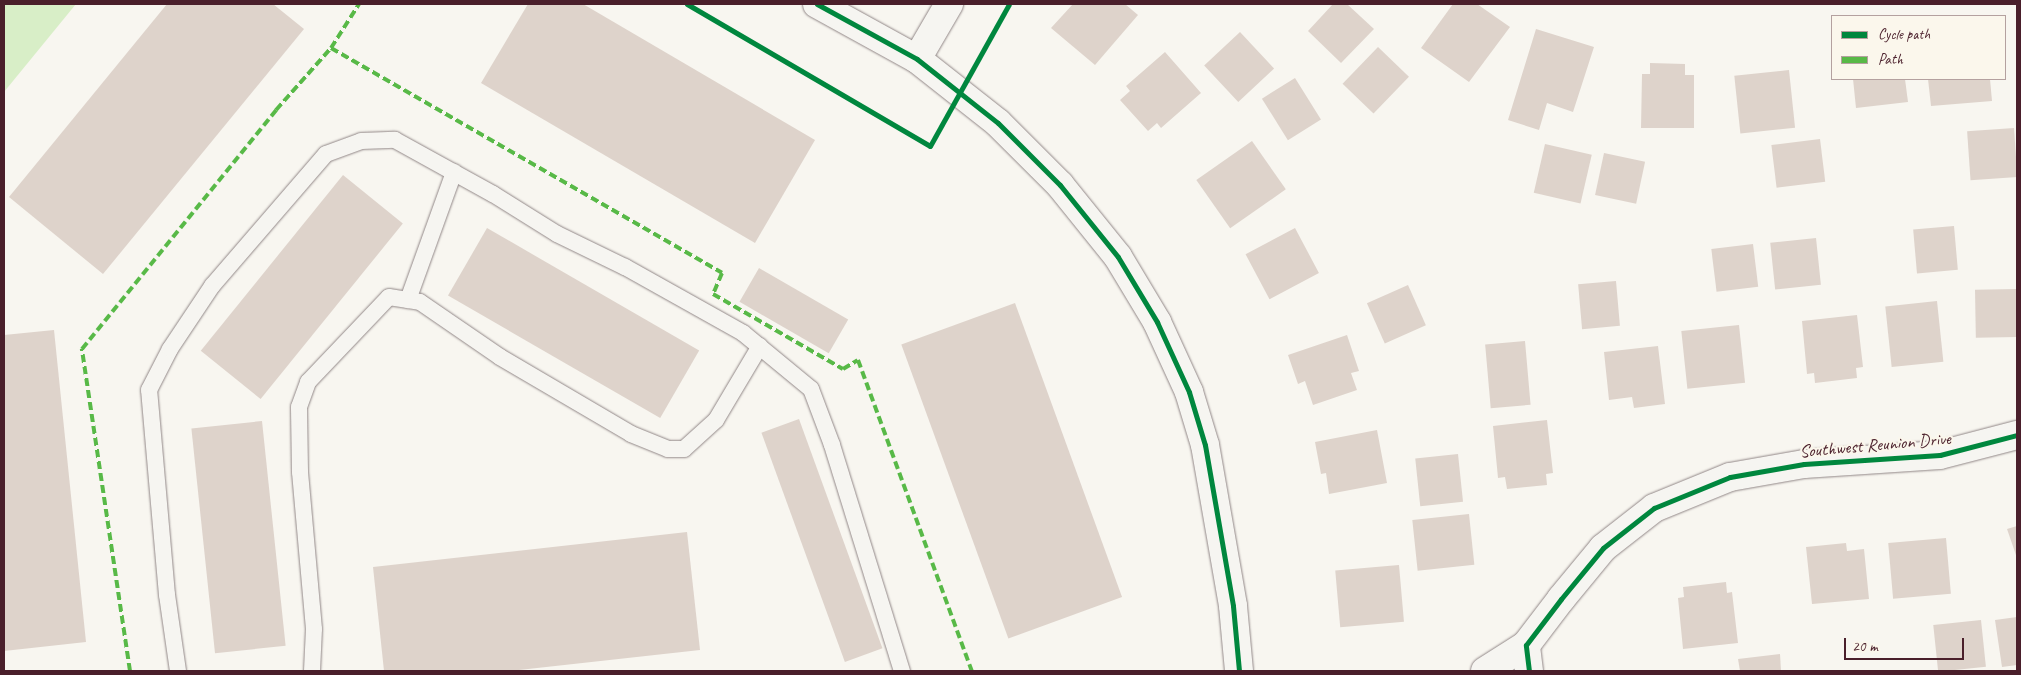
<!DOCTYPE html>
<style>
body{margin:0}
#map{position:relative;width:2021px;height:675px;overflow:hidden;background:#f8f6f0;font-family:Caveat,sans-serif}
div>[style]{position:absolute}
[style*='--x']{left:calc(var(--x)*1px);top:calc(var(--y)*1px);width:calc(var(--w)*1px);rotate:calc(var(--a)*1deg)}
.green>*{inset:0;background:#d8eec7}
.building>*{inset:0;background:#ded3cb;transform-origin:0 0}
.roads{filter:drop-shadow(0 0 1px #918787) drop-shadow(0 0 1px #918787)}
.lane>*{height:16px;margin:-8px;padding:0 8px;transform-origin:8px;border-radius:8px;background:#f6f5f1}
.street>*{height:28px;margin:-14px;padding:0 14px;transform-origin:14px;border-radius:14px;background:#f6f5f1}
.quiet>*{height:4px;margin-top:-2px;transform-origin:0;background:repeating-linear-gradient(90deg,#58b947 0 8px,transparent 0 12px)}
.cycleway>*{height:5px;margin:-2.5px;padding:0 2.5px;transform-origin:2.5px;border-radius:2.5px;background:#00873e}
span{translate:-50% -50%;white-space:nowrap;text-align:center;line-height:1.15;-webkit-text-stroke:4px #fbf7ec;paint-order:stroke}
.street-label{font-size:18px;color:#4a1f2b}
.frame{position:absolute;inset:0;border:5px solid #4a1f2b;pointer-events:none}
.legend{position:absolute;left:1831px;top:15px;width:175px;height:65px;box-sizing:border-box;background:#fbf7ec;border:1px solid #b4a19f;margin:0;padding:6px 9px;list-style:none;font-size:15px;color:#4a1f2b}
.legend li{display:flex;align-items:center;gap:10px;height:25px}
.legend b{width:25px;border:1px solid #b4a19f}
.scale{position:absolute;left:1844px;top:638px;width:120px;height:22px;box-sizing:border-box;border:2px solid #4a1f2b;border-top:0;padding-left:6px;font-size:15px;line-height:18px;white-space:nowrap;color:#4a1f2b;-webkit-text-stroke:4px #fbf7ec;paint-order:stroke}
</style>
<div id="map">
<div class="green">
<div style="clip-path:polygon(4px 4px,76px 4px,4px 92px)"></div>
</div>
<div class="building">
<div style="clip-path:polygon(167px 4px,273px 4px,304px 29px,103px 274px,9px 197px)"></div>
<div style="clip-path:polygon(528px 4px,583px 4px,815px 140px,755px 243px,481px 83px)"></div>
<div style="clip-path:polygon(1073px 4px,1125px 4px,1138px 15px,1095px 65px,1051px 28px)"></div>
<div style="clip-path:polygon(1333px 4px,1347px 4px,1374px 29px,1341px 63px,1308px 31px)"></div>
<div style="clip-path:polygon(1453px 4px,1477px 4px,1510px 27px,1469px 82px,1421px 48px)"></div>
<div style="clip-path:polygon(1536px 29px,1594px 47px,1573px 112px,1547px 103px,1539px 130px,1508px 120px)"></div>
<div style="left:1240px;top:32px;width:50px;height:49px;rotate:47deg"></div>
<div style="left:1378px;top:47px;width:43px;height:51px;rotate:44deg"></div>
<div style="clip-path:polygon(1165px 52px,1201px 93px,1161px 128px,1157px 123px,1148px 131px,1120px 100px,1130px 91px,1126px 86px)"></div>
<div style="clip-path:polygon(1650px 63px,1685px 64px,1685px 75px,1694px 75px,1694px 128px,1641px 128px,1642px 74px,1650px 74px)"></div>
<div style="left:1789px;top:70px;width:58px;height:55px;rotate:84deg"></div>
<div style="left:1295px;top:78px;width:49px;height:39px;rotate:58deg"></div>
<div style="clip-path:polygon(1853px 79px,1905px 79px,1908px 102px,1856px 108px)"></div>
<div style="clip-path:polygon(1928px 79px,1990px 79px,1992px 101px,1931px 106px)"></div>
<div style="left:2014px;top:128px;width:49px;height:47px;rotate:86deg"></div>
<div style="left:1820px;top:139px;width:43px;height:49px;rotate:83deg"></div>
<div style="left:1252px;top:141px;width:59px;height:68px;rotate:55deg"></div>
<div style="left:1545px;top:144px;width:48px;height:50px;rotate:13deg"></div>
<div style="left:1604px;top:153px;width:42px;height:43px;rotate:12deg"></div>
<div style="left:343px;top:175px;width:77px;height:226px;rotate:39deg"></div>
<div style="left:1954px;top:226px;width:44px;height:41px;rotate:85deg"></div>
<div style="left:487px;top:228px;width:245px;height:78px;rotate:30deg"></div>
<div style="left:1295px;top:228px;width:51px;height:56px;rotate:62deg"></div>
<div style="left:1816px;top:238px;width:47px;height:46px;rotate:84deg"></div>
<div style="left:1753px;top:244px;width:43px;height:42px;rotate:83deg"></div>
<div style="left:759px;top:268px;width:103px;height:39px;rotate:30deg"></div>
<div style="left:1616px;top:281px;width:45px;height:38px;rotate:85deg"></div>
<div style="left:1408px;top:285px;width:44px;height:45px;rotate:66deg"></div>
<div style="left:2016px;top:289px;width:48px;height:41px;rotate:89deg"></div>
<div style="left:1937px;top:301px;width:61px;height:52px;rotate:84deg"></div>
<div style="left:1015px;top:303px;width:313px;height:121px;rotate:70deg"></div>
<div style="clip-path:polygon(1857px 315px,1863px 367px,1856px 368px,1857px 378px,1815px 383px,1814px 373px,1807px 374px,1802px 321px)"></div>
<div style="left:1739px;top:325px;width:58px;height:58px;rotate:84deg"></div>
<div style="clip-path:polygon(54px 330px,86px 642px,4px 651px,4px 335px)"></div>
<div style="clip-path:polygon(1347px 335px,1359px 371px,1351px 373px,1357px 390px,1313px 405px,1305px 381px,1298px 384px,1288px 355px)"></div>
<div style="left:1525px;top:341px;width:64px;height:40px;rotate:85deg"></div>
<div style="clip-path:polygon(1658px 346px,1665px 404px,1634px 408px,1632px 397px,1609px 400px,1604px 352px)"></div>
<div style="left:799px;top:419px;width:244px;height:40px;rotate:70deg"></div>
<div style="clip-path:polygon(1547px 420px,1553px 473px,1546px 474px,1547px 485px,1507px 489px,1505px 477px,1498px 478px,1493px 426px)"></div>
<div style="left:262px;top:421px;width:226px;height:71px;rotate:84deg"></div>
<div style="clip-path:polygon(1377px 430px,1387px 483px,1329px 494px,1326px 473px,1321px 474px,1315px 442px)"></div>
<div style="left:1458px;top:454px;width:48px;height:43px;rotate:84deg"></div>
<div style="left:1469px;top:514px;width:51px;height:57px;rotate:84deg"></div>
<div style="clip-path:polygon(2017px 526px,2017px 558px,2007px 529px)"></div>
<div style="clip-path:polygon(687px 532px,700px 650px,510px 671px,384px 671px,373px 567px)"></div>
<div style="left:1946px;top:538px;width:56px;height:58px;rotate:85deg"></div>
<div style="clip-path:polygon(1846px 543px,1847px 551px,1864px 549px,1869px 599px,1812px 604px,1806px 547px)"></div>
<div style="left:1399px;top:565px;width:57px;height:64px;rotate:85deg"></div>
<div style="clip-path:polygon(1726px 582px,1727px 593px,1732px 592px,1738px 643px,1683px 649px,1678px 598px,1684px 597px,1683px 587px)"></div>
<div style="clip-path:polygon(2017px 617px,2017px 665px,2002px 667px,1995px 620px)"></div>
<div style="left:1981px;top:620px;width:47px;height:48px;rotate:84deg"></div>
<div style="clip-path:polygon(1780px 654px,1781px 671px,1740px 671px,1738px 659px)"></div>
</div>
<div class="roads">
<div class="lane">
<div style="--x:408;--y:300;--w:136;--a:-70.2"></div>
<div style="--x:178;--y:671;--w:77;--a:-98.2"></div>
<div style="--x:167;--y:595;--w:206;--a:-95"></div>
<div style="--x:149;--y:390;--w:46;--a:-62.9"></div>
<div style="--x:170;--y:349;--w:76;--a:-56.3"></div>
<div style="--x:212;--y:286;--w:174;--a:-49.2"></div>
<div style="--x:326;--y:154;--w:37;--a:-20"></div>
<div style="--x:361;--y:141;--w:34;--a:-2"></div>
<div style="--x:395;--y:140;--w:112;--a:28.9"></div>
<div style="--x:493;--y:194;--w:75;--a:32"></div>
<div style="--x:557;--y:234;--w:76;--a:25.9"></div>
<div style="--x:625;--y:267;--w:135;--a:29.2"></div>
<div style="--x:743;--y:333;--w:88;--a:39.5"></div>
<div style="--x:811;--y:389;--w:60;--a:69.4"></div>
<div style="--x:832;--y:445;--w:237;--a:72.8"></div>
<div style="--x:312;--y:671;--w:42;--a:-87.3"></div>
<div style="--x:314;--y:629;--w:158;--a:-95.1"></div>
<div style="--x:300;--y:472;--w:65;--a:-90.9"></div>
<div style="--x:299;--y:407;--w:27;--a:-70"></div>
<div style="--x:308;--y:382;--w:117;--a:-46.4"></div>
<div style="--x:389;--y:297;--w:31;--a:9"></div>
<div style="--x:420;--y:302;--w:97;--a:34.5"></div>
<div style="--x:500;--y:357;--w:152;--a:30.4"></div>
<div style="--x:631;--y:434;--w:40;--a:22"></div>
<div style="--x:668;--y:449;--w:16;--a:0"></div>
<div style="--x:684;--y:449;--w:43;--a:-42.2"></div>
<div style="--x:716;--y:420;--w:86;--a:-59.3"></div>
</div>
<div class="street">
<div style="--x:817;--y:4;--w:114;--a:28.8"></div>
<div style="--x:917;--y:59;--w:103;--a:38.3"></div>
<div style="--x:998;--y:123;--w:88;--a:45"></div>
<div style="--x:1060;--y:185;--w:92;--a:51.1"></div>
<div style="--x:1118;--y:257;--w:76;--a:59"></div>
<div style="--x:1157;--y:322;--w:77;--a:65.4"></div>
<div style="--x:1189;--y:392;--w:55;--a:73.2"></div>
<div style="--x:1205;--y:445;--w:163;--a:80.1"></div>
<div style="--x:1233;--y:606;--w:65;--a:84.7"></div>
<div style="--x:917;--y:59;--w:64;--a:-59.8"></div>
<div style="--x:1485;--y:671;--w:49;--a:-32.4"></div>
<div style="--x:1529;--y:671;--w:26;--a:-97"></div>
<div style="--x:1526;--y:645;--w:58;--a:-52.7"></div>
<div style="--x:1561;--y:599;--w:66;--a:-50.5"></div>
<div style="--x:1603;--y:548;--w:65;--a:-38.1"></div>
<div style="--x:1654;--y:508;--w:82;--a:-22.2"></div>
<div style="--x:1730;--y:477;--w:75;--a:-10"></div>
<div style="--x:1804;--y:464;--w:136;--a:-3.8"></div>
<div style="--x:1940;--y:455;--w:80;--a:-14.6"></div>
</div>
</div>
<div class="quiet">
<div style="--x:331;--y:48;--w:451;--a:29.9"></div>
<div style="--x:722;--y:273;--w:23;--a:113"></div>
<div style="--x:713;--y:294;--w:150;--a:30"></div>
<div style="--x:843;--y:369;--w:17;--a:-31"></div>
<div style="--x:858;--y:360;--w:331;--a:69.9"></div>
<div style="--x:130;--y:671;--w:326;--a:-98.5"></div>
<div style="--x:82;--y:349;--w:308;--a:-50.9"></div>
<div style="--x:276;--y:110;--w:83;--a:-48.4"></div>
<div style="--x:331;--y:48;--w:52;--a:-57.5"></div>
</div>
<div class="cycleway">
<div style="--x:687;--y:4;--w:281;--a:30.3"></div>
<div style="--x:930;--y:146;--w:162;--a:-60.9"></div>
<div style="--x:817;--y:4;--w:114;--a:28.8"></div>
<div style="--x:917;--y:59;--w:103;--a:38.3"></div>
<div style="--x:998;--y:123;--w:88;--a:45"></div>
<div style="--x:1060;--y:185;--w:92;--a:51.1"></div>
<div style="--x:1118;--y:257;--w:76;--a:59"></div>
<div style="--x:1157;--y:322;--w:77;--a:65.4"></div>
<div style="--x:1189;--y:392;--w:55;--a:73.2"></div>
<div style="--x:1205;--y:445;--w:163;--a:80.1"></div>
<div style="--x:1233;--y:606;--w:65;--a:84.7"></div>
<div style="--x:1529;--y:671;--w:26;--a:-97"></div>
<div style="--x:1526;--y:645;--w:58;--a:-52.7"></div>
<div style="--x:1561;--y:599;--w:66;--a:-50.5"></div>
<div style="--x:1603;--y:548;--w:65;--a:-38.1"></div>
<div style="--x:1654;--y:508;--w:82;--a:-22.2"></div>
<div style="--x:1730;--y:477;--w:75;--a:-10"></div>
<div style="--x:1804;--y:464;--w:136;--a:-3.8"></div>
<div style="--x:1940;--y:455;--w:80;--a:-14.6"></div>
</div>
<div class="street-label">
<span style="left:1875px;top:445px;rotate:-5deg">Southwest Reunion Drive</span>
</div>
<div class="frame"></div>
<ul class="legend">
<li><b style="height:6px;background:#00873e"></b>Cycle path</li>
<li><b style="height:6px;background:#58b947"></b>Path</li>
</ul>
<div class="scale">20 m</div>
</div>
